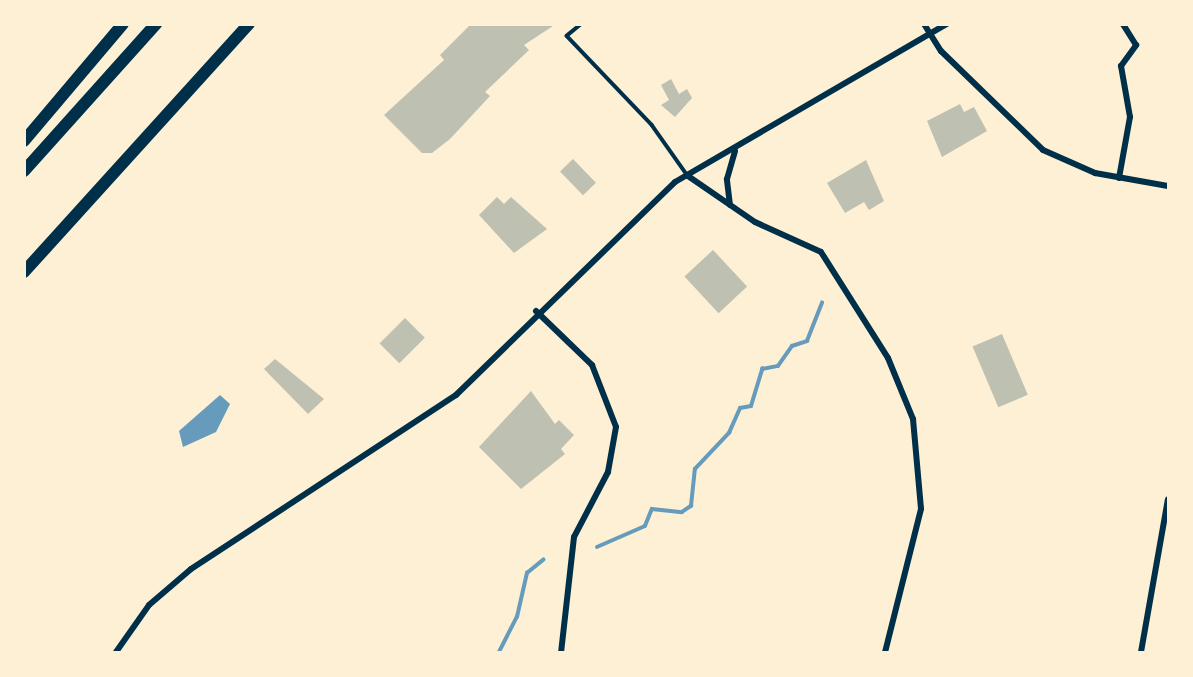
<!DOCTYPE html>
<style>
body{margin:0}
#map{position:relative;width:1193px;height:677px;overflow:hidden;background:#fdf0d5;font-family:"Space Grotesk",sans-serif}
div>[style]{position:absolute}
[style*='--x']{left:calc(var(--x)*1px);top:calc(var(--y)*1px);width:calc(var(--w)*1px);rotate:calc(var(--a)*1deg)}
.water>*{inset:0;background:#669bbc}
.stream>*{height:3.5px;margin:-1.75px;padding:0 1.75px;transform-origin:1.75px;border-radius:1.75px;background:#669bbc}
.building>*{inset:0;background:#bec0b2;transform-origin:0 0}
.service>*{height:3.5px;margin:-1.75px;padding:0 1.75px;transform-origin:1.75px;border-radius:1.75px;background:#003049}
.minor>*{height:6px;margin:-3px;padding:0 3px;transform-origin:3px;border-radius:3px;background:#003049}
.motorway>*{height:12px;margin:-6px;padding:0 6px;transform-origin:6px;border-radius:6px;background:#003049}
span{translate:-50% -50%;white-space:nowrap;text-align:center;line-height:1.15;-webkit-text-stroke:7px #fdf0d5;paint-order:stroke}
.frame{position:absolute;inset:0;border:26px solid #fdf0d5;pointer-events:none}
</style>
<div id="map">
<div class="water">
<div style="clip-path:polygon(220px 395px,230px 404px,216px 432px,183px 447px,179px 431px)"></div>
</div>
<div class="stream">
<div style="--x:597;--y:547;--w:52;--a:-23.6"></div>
<div style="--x:645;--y:526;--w:18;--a:-68"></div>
<div style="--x:652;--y:509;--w:30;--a:6"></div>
<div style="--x:682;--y:512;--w:11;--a:-34"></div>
<div style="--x:691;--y:506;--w:37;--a:-84"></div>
<div style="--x:695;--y:469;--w:50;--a:-46.6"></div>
<div style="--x:729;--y:433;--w:27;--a:-66"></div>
<div style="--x:740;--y:408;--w:11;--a:-10"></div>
<div style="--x:751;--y:406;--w:39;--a:-73"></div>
<div style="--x:762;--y:369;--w:16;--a:-11"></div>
<div style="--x:778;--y:366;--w:24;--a:-55"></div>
<div style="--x:792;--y:346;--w:16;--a:-18"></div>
<div style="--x:807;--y:341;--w:41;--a:-68.5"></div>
<div style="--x:499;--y:652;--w:39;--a:-63"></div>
<div style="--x:517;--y:617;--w:45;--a:-77.2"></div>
<div style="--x:527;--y:573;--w:21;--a:-39"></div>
</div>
<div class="building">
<div style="clip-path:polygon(471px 24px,556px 24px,524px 45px,529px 50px,485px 92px,490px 96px,450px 139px,432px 153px,422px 153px,384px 115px,444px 60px,440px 55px)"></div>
<div style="clip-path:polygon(671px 79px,679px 94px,687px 89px,692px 98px,675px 117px,661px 105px,669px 100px,661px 85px)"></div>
<div style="clip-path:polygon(960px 104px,964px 112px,974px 107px,987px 131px,942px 157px,927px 121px)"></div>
<div style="left:573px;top:159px;width:33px;height:18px;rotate:46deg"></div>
<div style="clip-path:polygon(866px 160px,884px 201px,869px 210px,864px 202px,845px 213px,827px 183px)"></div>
<div style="clip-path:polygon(497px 197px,504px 204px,511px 197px,547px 229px,514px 253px,479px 215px)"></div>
<div style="left:713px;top:250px;width:50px;height:39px;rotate:47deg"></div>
<div style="left:405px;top:318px;width:28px;height:36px;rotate:45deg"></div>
<div style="left:1002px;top:334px;width:66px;height:32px;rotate:67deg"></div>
<div style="clip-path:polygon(275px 359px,324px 399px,308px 414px,264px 369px)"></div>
<div style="clip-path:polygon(531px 391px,555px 424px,559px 420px,574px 435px,561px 449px,565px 454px,521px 489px,479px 447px)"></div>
</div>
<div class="service">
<div style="--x:582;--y:24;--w:19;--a:141"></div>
<div style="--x:567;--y:36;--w:123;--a:46.3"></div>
<div style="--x:652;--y:125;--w:62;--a:54.8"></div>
</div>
<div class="minor">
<div style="--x:924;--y:24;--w:32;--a:58"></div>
<div style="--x:941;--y:51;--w:142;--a:44.1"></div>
<div style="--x:1043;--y:150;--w:57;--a:23.9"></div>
<div style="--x:1095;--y:173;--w:74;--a:10.1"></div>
<div style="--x:688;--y:176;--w:81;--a:34.5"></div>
<div style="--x:755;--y:222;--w:72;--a:24.4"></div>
<div style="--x:821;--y:252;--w:125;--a:57.7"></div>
<div style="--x:888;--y:358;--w:66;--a:67.7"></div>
<div style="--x:913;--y:419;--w:90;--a:84.9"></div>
<div style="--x:921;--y:509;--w:147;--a:104.1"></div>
<div style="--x:1119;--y:178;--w:62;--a:-79.8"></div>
<div style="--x:1130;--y:117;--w:52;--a:-100"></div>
<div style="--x:1121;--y:66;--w:26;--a:-54"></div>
<div style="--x:1136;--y:45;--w:25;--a:-122"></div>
<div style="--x:730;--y:205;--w:26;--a:-97"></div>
<div style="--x:727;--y:179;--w:29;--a:-74"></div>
<div style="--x:536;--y:311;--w:78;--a:44"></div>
<div style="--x:592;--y:365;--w:66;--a:68.8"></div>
<div style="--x:616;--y:427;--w:46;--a:100.1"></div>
<div style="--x:608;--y:472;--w:73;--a:117.6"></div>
<div style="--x:574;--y:537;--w:116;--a:96.4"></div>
<div style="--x:116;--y:652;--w:57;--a:-54.9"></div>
<div style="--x:149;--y:605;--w:55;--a:-40.6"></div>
<div style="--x:191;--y:569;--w:317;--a:-33.3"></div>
<div style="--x:456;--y:395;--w:305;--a:-44.2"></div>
<div style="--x:675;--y:182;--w:315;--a:-30.2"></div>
<div style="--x:1141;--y:652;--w:155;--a:-80"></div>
</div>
<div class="motorway">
<div style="--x:24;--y:141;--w:153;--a:-49.8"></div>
<div style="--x:24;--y:171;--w:198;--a:-48.1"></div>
<div style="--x:24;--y:272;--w:335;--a:-47.8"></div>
</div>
<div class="frame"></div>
</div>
